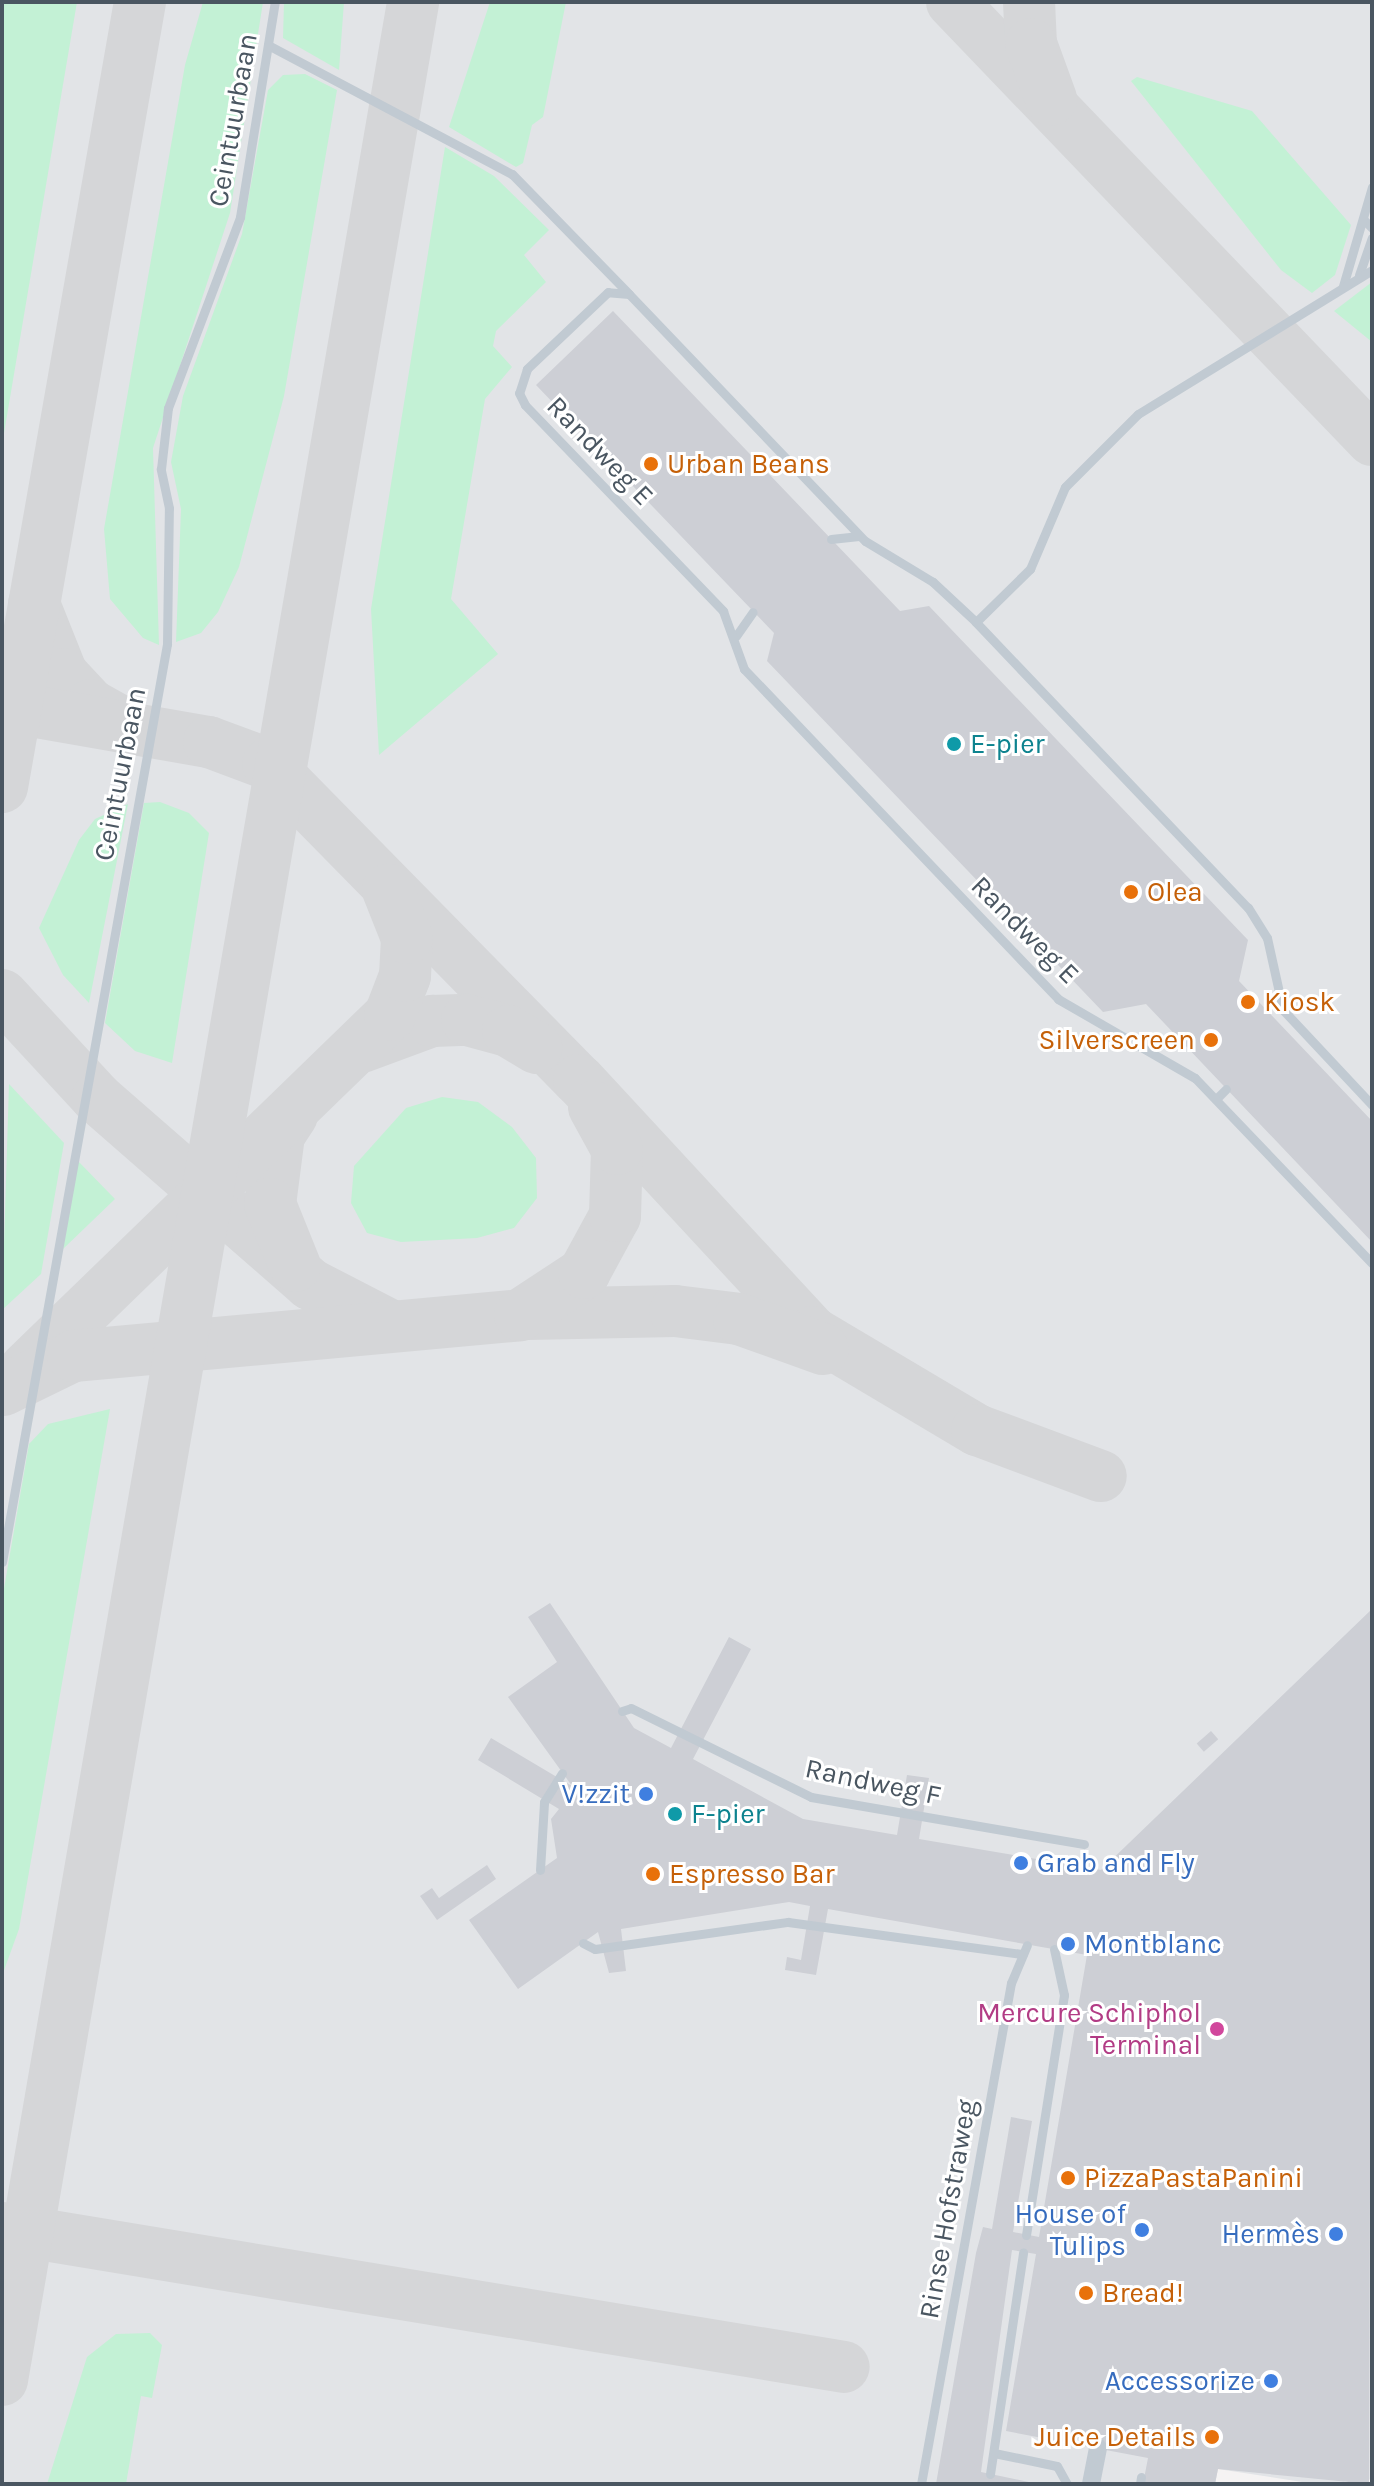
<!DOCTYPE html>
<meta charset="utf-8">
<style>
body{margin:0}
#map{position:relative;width:1374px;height:2486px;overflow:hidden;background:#f5f3f3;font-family:Karla,sans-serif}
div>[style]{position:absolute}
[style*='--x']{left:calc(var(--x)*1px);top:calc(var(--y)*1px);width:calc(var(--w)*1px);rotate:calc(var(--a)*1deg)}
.airport>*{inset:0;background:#e2e4e7}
.green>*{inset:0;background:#c3f1d5}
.taxiway>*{height:52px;margin:-26px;padding:0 26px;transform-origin:26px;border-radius:26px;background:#d5d6d8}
.building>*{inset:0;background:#cdcfd5;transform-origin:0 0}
.lane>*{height:9px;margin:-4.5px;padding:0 4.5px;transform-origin:4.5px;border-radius:4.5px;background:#c1cad2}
.street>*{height:18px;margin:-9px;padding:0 9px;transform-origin:9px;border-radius:9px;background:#c1cad2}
.dots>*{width:22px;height:22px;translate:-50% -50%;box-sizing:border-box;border:4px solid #fff;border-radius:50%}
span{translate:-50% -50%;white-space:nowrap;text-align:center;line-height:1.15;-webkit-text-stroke:6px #fff;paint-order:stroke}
.street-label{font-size:28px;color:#4a5661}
.food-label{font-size:28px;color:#c56008}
.left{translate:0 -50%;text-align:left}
.right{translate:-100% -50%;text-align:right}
.culture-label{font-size:28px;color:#0d838f}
.shop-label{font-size:28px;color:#366cbe}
.hotel-label{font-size:28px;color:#b23c85}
.frame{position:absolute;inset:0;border:4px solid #4a5661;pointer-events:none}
</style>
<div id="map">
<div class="airport">
<div style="clip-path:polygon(2px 2px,1372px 2px,1372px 2480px,1346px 2475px,1344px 2484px,1315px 2484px,1218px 2469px,1215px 2484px,2px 2484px)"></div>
</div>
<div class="green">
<div style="clip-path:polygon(2px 2px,77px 2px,2px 445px)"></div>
<div style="clip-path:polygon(203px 2px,263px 2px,230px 213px,153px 448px,159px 645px,143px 638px,110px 599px,104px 529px,185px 65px)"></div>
<div style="clip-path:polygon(284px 2px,344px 2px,339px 70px,283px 38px)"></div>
<div style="clip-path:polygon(490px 2px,566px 2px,543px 117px,532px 125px,523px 163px,516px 167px,449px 127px)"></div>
<div style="clip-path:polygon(305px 74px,337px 90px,284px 396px,239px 567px,218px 612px,201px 633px,176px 642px,181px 509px,171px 462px,183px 396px,242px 234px,268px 90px,283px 75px)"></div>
<div style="clip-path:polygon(1137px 77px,1252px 111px,1351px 225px,1335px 275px,1312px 293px,1281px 270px,1131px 81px)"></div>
<div style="clip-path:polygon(445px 147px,494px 176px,549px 230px,524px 255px,546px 282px,496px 331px,493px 346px,512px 367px,485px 399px,451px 599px,498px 654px,379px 755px,371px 609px)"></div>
<div style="clip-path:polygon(1372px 282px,1372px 342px,1334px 311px)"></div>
<div style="clip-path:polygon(160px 802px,189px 813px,209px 833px,172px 1063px,135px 1051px,105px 1023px,144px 803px)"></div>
<div style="clip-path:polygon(128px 804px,89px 1003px,63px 975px,39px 928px,79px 840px,95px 819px)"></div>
<div style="clip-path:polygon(9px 1084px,64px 1143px,41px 1274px,2px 1310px)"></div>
<div style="clip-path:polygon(442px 1097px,478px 1102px,512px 1127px,536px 1158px,537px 1198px,514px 1228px,477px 1238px,401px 1242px,367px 1233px,351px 1203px,354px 1166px,406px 1108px)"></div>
<div style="clip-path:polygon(78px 1161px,115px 1199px,63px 1249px)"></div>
<div style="clip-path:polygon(110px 1409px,19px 1929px,2px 1976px,2px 1600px,29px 1444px,48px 1424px)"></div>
<div style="clip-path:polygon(150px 2333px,162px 2345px,152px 2398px,141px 2396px,126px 2484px,47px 2484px,87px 2357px,116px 2334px)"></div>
</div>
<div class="taxiway">
<div style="--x:952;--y:2;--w:607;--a:46.2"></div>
<div style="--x:1029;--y:2;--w:42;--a:87.3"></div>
<div style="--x:1031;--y:44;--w:59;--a:70"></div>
<div style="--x:34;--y:604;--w:75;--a:68.2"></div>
<div style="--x:62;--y:674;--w:42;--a:46.9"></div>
<div style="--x:91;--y:705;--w:39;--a:29"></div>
<div style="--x:2;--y:706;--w:210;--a:9.9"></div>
<div style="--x:209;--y:742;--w:63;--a:20.4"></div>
<div style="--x:268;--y:764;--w:443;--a:45.5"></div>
<div style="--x:579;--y:1080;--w:343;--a:47.2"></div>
<div style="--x:812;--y:1332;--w:192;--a:30.7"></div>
<div style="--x:977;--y:1430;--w:132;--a:20.4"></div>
<div style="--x:2;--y:787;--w:797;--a:-80.03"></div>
<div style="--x:2;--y:995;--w:140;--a:47.3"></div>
<div style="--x:97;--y:1098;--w:283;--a:41.1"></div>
<div style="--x:310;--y:1284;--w:89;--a:27.4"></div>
<div style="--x:362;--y:1047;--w:75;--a:-20.4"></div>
<div style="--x:432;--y:1021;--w:35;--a:-2"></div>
<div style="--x:467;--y:1020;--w:42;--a:15"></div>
<div style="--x:508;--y:1031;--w:33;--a:31"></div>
<div style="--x:292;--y:1115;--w:24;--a:123"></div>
<div style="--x:279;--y:1135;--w:70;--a:97.4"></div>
<div style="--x:270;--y:1204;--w:67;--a:68"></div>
<div style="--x:527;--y:1314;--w:148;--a:-1.2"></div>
<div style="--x:675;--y:1311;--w:64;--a:7.1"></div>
<div style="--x:739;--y:1319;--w:89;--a:19.7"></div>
<div style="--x:25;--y:1369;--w:508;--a:-44.12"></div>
<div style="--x:390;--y:1015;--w:42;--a:-69"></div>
<div style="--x:405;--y:976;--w:38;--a:-87"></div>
<div style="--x:407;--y:938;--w:52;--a:-111.6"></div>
<div style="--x:3;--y:1390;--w:78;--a:-25.9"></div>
<div style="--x:73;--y:1356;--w:449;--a:-5.2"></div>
<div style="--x:520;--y:1315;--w:77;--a:-33.3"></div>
<div style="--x:584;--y:1273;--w:65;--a:-61.5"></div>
<div style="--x:615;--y:1216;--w:67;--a:-88.3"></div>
<div style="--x:617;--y:1149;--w:48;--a:-118.7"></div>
<div style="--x:2;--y:2228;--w:853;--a:9.37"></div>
<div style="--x:2;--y:2380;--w:2413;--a:-80.19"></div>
</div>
<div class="building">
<div style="clip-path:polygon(613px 311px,900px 611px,929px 606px,1248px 940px,1239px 981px,1372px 1121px,1372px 1242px,1146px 1004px,1103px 1012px,767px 661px,774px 633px,536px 385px)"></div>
<div style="clip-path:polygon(550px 1603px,634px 1728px,671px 1748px,729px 1637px,751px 1649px,693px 1759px,803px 1819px,897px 1835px,907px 1775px,929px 1778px,919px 1839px,1101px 1870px,1372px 1609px,1369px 2484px,1218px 2469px,1215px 2484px,1143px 2484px,1148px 2458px,1006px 2431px,1036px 2254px,1012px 2250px,981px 2472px,1038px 2484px,936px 2484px,976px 2253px,983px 2227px,992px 2229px,1011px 2117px,1032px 2121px,1013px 2232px,1039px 2237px,1087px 1955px,828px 1909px,816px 1975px,785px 1970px,787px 1957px,801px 1960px,810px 1906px,789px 1902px,621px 1929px,626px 1971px,609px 1973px,598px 1932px,518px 1989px,469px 1920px,557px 1858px,551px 1819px,559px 1809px,478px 1760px,491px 1738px,572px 1786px,508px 1697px,557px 1662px,528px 1617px)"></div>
<div style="left:1211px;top:1731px;width:11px;height:19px;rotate:49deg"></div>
<div style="clip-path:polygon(487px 1865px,496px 1879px,437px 1920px,420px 1896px,432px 1888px,439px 1898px)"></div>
</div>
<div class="lane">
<div style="--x:268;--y:45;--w:276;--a:27.9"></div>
<div style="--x:512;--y:174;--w:165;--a:45.7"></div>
<div style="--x:1363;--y:219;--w:13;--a:45"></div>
<div style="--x:1359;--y:275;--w:39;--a:-71"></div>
<div style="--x:1343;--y:286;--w:103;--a:-73.7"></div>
<div style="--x:831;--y:539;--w:28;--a:-6"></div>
<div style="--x:976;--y:622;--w:76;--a:-44.5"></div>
<div style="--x:1030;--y:569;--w:89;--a:-66.9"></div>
<div style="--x:1065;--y:487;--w:103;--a:-45"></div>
<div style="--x:1138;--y:414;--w:275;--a:-31.6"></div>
<div style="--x:736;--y:636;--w:29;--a:-55"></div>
<div style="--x:1216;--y:1099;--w:14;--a:-45"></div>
<div style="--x:1372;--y:1105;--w:130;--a:-133.1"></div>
<div style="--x:1283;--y:1010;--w:74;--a:-102.5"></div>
<div style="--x:1267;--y:938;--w:36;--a:-122"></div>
<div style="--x:1248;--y:908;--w:395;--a:-133.6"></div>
<div style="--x:976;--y:622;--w:59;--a:-137.1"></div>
<div style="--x:933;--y:582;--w:79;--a:-148.9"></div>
<div style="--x:865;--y:541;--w:342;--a:-133.7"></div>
<div style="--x:629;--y:294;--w:21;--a:-175"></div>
<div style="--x:608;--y:292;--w:112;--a:136.5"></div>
<div style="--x:527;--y:369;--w:25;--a:108"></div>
<div style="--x:519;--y:393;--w:13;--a:63"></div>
<div style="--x:525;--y:405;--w:286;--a:46.1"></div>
<div style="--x:723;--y:611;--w:62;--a:70.1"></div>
<div style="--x:744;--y:669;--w:456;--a:46.4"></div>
<div style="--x:1058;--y:999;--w:158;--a:30"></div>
<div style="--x:1195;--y:1078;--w:256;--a:46.3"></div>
<div style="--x:2;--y:1562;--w:933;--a:-79.81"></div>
<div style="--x:167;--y:644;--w:136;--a:-89.2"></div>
<div style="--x:169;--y:508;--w:40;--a:-102"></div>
<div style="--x:161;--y:469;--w:61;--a:-83.5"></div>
<div style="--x:168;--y:408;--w:204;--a:-69.3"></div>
<div style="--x:240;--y:217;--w:218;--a:-80.8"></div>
<div style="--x:622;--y:1711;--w:9;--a:-18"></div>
<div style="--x:631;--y:1708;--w:201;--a:26.3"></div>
<div style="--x:811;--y:1797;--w:277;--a:9.8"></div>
<div style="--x:540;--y:1870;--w:68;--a:-86.6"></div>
<div style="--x:544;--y:1802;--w:34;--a:-58"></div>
<div style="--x:583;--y:1943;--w:13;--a:27"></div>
<div style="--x:595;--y:1949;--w:195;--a:-8"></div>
<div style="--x:788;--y:1922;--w:237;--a:7.8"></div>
<div style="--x:1026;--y:2235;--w:243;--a:-81"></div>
<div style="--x:1064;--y:1995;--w:47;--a:-102.3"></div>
<div style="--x:994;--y:2453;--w:64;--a:11.7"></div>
<div style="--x:1057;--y:2466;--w:21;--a:61"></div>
<div style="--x:990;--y:2474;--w:224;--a:-81.5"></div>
<div style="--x:921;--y:2484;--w:509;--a:-79.82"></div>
<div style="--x:1011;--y:1983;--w:41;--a:-67.2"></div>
<div style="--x:1140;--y:2484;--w:7;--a:-82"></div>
</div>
<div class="street">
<div style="--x:1091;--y:2484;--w:37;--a:-79"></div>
</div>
<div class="dots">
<div style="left:651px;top:464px;background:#e8710a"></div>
<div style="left:954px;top:744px;background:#0f9aa8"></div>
<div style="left:1131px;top:892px;background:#e8710a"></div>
<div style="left:1248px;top:1002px;background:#e8710a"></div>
<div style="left:1211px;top:1040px;background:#e8710a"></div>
<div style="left:646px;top:1794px;background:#3f7fe0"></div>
<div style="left:675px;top:1814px;background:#0f9aa8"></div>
<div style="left:1021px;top:1863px;background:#3f7fe0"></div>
<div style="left:653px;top:1874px;background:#e8710a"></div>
<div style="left:1068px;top:1944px;background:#3f7fe0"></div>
<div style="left:1217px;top:2029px;background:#d1479c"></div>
<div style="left:1068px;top:2178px;background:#e8710a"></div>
<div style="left:1142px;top:2230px;background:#3f7fe0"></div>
<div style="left:1336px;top:2234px;background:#3f7fe0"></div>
<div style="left:1086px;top:2293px;background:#e8710a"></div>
<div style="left:1271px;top:2381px;background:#3f7fe0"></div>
<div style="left:1212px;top:2437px;background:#e8710a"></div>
</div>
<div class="street-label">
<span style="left:233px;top:120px;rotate:-80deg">Ceintuurbaan</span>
<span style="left:600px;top:451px;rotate:46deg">Randweg E</span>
<span style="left:120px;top:774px;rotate:-79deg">Ceintuurbaan</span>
<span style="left:1025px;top:930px;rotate:45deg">Randweg E</span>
<span style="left:873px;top:1782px;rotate:12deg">Randweg F</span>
<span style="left:948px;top:2209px;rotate:-80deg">Rinse Hofstraweg</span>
</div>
<div class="food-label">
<span class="left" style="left:667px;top:464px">Urban Beans</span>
<span class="left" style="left:1147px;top:892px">Olea</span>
<span class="left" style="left:1264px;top:1002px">Kiosk</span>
<span class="right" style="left:1195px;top:1040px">Silverscreen</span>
<span class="left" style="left:669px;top:1874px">Espresso Bar</span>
<span class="left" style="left:1084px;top:2178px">PizzaPastaPanini</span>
<span class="left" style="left:1102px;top:2293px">Bread!</span>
<span class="right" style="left:1196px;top:2437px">Juice Details</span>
</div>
<div class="culture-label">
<span class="left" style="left:970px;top:744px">E-pier</span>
<span class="left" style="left:691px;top:1814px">F-pier</span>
</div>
<div class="shop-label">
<span class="right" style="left:630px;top:1794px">V!zz¡t</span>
<span class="left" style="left:1037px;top:1863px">Grab and Fly</span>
<span class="left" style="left:1084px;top:1944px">Montblanc</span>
<span class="right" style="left:1126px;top:2230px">House of<br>Tulips</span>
<span class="right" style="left:1320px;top:2234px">Hermès</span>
<span class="right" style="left:1255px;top:2381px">Accessorize</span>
</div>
<div class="hotel-label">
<span class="right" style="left:1201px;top:2029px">Mercure Schiphol<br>Terminal</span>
</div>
<div class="frame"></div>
</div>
